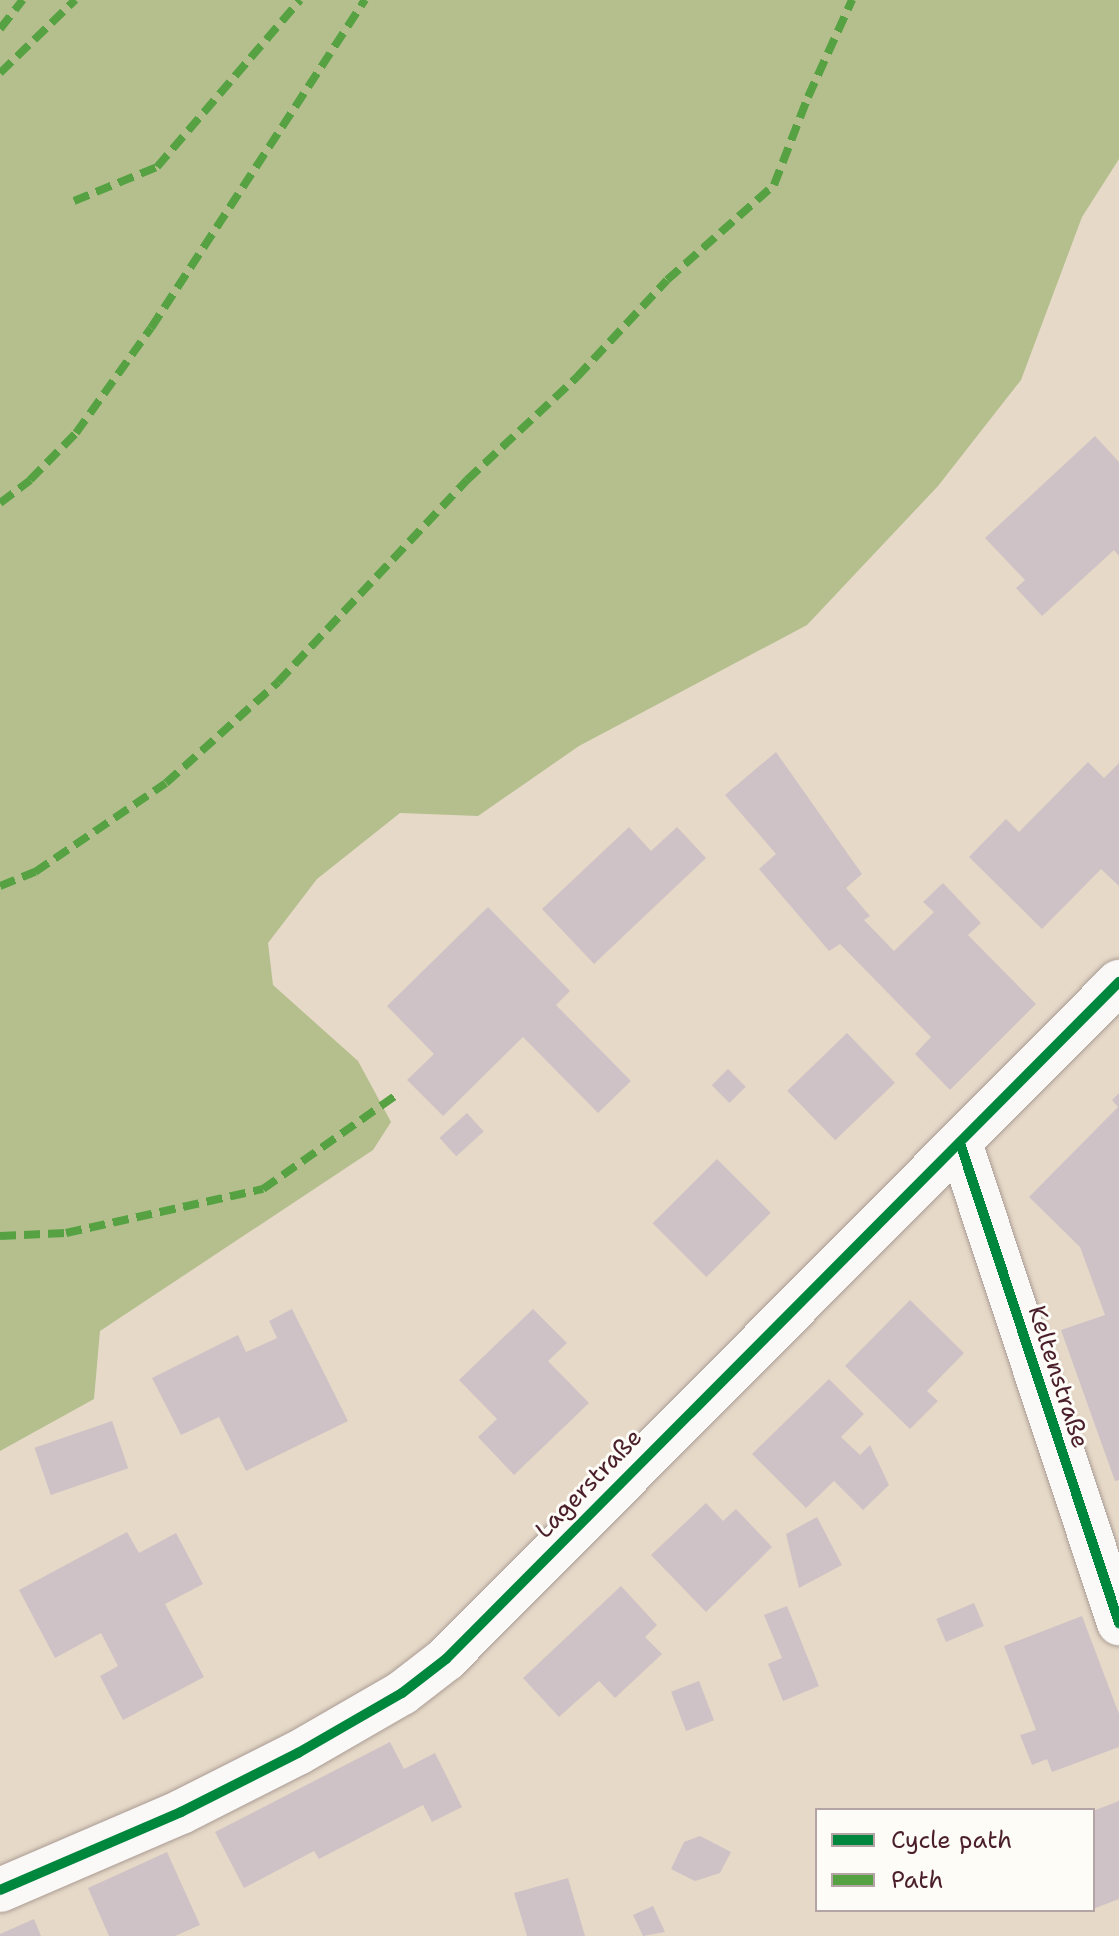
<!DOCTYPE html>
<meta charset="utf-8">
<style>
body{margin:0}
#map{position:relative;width:1119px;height:1936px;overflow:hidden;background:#e6d9c8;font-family:"Shantell Sans",sans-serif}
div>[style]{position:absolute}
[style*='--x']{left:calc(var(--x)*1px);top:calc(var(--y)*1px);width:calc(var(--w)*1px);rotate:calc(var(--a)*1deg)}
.forest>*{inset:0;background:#b4bf8d}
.building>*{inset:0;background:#cec2c6;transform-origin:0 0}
.roads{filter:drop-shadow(0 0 2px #aa9c94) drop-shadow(0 0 2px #aa9c94)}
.minor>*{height:44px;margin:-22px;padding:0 22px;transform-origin:22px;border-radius:22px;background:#fbf9f7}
.quiet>*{height:8px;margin-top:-4px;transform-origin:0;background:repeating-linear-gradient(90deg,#56a243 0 16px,transparent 0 24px)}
.cycleway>*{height:10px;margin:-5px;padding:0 5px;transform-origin:5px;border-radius:5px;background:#00873e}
span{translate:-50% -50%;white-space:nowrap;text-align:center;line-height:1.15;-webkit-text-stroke:6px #fdfcf7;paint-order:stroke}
.street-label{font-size:24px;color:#4a1f2b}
.legend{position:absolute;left:815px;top:1808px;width:280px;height:104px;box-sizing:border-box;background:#fdfcf7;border:2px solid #b5a4a5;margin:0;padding:10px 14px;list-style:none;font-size:24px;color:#4a1f2b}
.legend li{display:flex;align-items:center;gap:16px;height:40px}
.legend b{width:40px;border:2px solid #b5a4a5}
</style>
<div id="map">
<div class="forest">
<div style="clip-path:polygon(0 0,1119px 0,1119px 159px,1082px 217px,1021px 380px,938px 486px,807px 625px,579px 746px,478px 816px,400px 813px,317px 879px,268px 943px,273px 985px,358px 1061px,391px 1122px,373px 1150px,100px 1331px,94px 1399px,0 1451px)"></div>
</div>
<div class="building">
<div style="clip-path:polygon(1095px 436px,1119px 462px,1119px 556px,1114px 550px,1042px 616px,1016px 588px,1025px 580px,985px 538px)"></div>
<div style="clip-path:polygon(776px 752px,862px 874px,846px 888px,870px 916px,864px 920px,894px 951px,934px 912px,923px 902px,943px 883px,981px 923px,968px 935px,1036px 1004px,950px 1090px,915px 1054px,931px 1037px,840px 944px,829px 951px,759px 869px,776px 854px,725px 795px)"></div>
<div style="clip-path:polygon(1088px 762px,1104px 778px,1119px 763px,1119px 886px,1101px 869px,1042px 929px,969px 857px,1006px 819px,1019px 832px)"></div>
<div style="clip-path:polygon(629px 827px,651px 851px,677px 827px,706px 858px,594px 964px,542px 909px)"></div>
<div style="clip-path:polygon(488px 907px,570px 991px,556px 1005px,631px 1081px,598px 1113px,523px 1037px,443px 1116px,407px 1080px,434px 1054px,387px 1006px)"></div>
<div style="left:847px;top:1033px;width:69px;height:83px;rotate:46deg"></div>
<div style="left:728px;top:1069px;width:25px;height:23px;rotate:45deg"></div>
<div style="clip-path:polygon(1119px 1093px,1119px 1480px,1115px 1481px,1061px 1330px,1105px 1315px,1080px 1247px,1029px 1197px,1118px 1107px,1112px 1100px)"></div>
<div style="left:467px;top:1113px;width:25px;height:37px;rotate:48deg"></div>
<div style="left:717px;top:1159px;width:76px;height:91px;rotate:45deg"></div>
<div style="clip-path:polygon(910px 1300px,964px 1353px,927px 1391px,938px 1401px,910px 1429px,845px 1366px)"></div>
<div style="clip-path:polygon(292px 1309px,348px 1421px,246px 1471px,219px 1417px,181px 1435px,152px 1378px,238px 1335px,246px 1352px,277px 1338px,269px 1321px)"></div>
<div style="clip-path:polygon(533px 1309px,567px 1343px,548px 1361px,589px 1403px,514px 1475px,478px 1437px,497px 1419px,459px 1380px)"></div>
<div style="clip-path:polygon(829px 1379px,864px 1414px,841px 1437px,860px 1455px,870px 1445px,889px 1485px,863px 1510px,834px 1481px,806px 1508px,752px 1454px)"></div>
<div style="left:112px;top:1421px;width:50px;height:82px;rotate:71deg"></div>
<div style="clip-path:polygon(706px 1503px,723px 1521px,736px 1509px,772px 1547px,706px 1612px,651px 1555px)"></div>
<div style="clip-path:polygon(817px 1517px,842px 1565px,799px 1588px,786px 1534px)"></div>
<div style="clip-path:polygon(127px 1532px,139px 1553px,176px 1533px,203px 1584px,165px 1604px,204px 1677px,123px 1720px,100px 1676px,118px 1666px,101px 1633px,55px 1658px,19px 1590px)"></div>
<div style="clip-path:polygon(621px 1586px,657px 1625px,645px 1637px,662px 1654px,615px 1698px,599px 1681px,559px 1717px,523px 1678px)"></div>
<div style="left:974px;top:1603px;width:25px;height:41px;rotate:67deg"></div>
<div style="clip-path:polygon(787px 1606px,819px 1686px,783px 1701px,768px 1664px,782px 1658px,764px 1615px)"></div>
<div style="clip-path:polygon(1082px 1616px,1119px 1714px,1119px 1747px,1052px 1772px,1047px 1759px,1032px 1765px,1020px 1735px,1036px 1730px,1004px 1646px)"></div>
<div style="left:699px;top:1681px;width:42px;height:30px;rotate:69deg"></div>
<div style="clip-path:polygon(390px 1742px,404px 1769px,435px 1753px,462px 1807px,432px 1822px,423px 1805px,319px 1859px,314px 1851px,244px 1888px,215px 1832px)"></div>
<div style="clip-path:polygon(1119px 1801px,1119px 1899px,1093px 1909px,1093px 1811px)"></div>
<div style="clip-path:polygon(700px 1836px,731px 1852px,720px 1873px,695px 1881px,671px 1869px,684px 1842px)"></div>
<div style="clip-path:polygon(167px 1852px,200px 1925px,175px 1936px,109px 1936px,88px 1888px)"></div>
<div style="clip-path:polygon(568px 1878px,585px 1936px,527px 1936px,514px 1893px)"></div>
<div style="clip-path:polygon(653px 1906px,665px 1932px,643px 1936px,633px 1915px)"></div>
<div style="clip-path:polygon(34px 1919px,41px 1936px,0 1936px,0 1934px)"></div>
</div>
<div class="roads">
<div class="minor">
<div style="--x:960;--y:1143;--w:506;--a:71.67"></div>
<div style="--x:0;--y:1890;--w:197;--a:-23.3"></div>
<div style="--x:181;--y:1812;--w:131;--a:-26.8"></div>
<div style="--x:298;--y:1753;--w:120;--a:-30"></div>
<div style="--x:402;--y:1693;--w:56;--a:-37.7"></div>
<div style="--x:446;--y:1659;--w:955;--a:-45.17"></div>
</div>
</div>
<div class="quiet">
<div style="--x:0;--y:29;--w:37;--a:-52"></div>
<div style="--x:0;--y:73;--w:105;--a:-44.2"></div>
<div style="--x:74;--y:201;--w:90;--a:-22.3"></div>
<div style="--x:157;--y:167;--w:220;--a:-49.4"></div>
<div style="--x:0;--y:503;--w:38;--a:-37"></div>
<div style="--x:30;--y:480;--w:66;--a:-45.6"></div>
<div style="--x:76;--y:433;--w:129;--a:-54.5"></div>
<div style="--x:151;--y:328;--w:392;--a:-56.9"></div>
<div style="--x:0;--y:886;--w:38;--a:-22"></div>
<div style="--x:35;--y:872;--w:158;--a:-34.2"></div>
<div style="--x:166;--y:783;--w:151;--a:-42"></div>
<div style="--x:278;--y:682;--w:277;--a:-46.9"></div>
<div style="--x:467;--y:480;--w:151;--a:-43.1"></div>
<div style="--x:577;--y:377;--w:132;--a:-47.1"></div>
<div style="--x:667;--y:280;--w:143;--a:-41.6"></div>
<div style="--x:774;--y:185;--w:94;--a:-68.9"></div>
<div style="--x:808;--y:97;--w:107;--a:-65.6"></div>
<div style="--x:0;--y:1236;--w:66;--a:-2.6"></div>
<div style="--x:66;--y:1233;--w:202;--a:-12.6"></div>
<div style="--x:263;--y:1189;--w:161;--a:-35.2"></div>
</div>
<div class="cycleway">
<div style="--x:960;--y:1143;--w:506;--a:71.67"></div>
<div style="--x:0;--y:1890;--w:197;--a:-23.3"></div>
<div style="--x:181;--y:1812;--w:131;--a:-26.8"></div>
<div style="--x:298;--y:1753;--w:120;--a:-30"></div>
<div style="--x:402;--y:1693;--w:56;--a:-37.7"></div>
<div style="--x:446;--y:1659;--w:955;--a:-45.17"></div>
</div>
<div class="street-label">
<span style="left:1058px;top:1377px;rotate:72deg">Keltenstraße</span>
<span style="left:589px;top:1484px;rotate:-46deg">Lagerstraße</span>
</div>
<ul class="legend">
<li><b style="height:10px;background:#00873e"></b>Cycle path</li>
<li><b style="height:10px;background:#56a243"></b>Path</li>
</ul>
</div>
